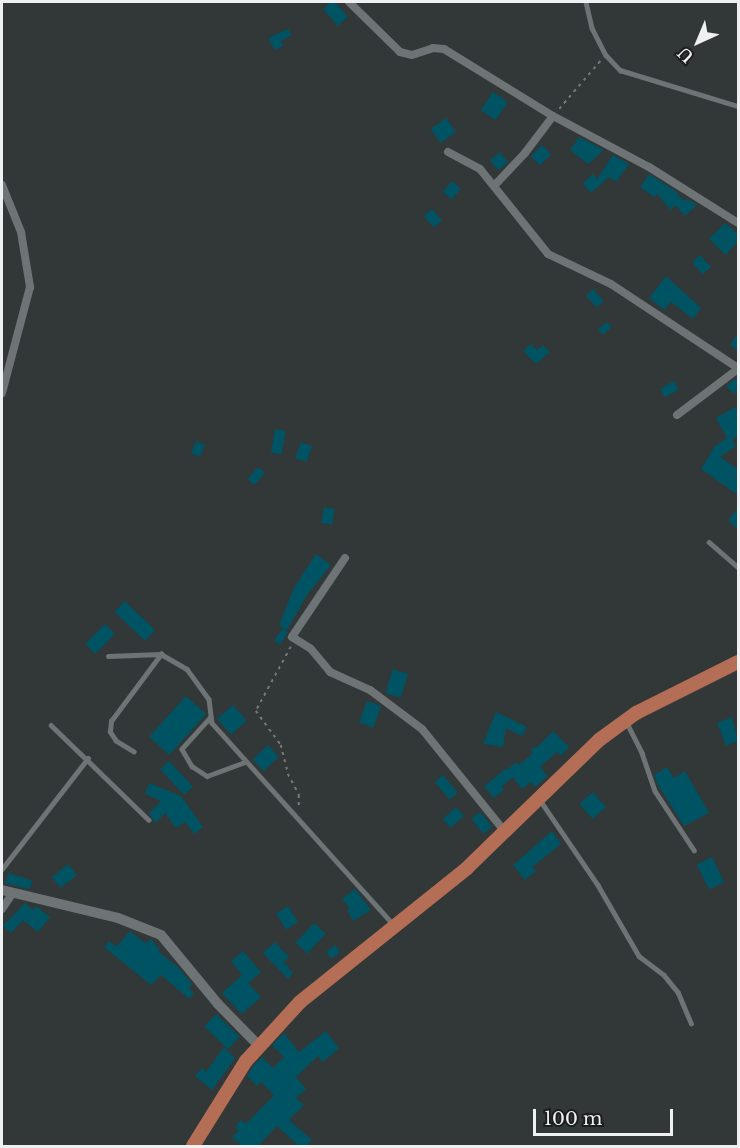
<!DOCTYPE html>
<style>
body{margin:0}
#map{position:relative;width:740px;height:1148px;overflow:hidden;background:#323738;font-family:"Libre Baskerville",serif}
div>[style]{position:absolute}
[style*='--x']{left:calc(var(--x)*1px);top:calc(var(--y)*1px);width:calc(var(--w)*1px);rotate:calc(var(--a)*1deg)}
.building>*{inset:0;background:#005363;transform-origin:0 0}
.path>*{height:1.5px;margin-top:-0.75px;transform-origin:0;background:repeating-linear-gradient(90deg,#76797a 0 3px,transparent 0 7.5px)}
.service>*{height:4.5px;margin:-2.25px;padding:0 2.25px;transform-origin:2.25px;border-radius:2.25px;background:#6e7375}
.minor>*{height:8px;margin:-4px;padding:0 4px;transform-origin:4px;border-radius:4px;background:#6e7375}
.tertiary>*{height:10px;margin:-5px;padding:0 5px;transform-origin:5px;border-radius:5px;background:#6e7375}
.trunk>*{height:14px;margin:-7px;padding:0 7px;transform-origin:7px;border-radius:7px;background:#b46e55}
span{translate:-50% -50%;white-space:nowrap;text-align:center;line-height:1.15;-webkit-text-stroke:6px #1c1e1e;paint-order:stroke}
.frame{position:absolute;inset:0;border:3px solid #eef0f1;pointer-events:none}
.north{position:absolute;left:668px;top:12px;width:60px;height:60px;-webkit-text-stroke:4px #1c1e1e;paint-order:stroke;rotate:224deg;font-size:16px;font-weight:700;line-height:24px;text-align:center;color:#eef0f1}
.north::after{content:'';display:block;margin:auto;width:21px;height:27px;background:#eef0f1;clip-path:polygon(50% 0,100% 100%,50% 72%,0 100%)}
.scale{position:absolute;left:533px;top:1109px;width:140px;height:27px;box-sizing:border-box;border:3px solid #eef0f1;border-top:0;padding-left:8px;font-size:18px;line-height:21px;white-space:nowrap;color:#eef0f1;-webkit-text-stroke:4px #1c1e1e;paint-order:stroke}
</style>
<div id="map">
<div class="building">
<div style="clip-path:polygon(331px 2px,335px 2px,348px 17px,338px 26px,323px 9px)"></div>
<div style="clip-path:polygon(288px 29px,292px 35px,281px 41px,283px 46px,275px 50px,268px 38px)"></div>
<div style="left:493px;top:92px;width:18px;height:22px;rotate:34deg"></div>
<div style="left:446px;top:118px;width:17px;height:19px;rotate:54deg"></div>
<div style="clip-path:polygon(579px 137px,604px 150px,588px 164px,570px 150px)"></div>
<div style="left:542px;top:145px;width:13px;height:16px;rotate:45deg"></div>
<div style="left:500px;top:152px;width:13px;height:13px;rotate:51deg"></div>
<div style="clip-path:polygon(613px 155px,629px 164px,616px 182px,609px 177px,591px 193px,583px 183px,593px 174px,597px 179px)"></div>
<div style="clip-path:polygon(649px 174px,674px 190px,684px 201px,687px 199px,697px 205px,685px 216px,675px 205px,671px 210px,657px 194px,654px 197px,640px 187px)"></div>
<div style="left:452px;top:181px;width:12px;height:14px;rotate:42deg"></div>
<div style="left:432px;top:209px;width:15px;height:11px;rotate:48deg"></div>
<div style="clip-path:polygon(725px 223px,738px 234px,738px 241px,726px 255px,709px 239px)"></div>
<div style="left:700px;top:255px;width:16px;height:11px;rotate:47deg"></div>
<div style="clip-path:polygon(666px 276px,701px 308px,693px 319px,671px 302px,664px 310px,649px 298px)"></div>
<div style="left:593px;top:289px;width:16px;height:10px;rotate:47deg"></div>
<div style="clip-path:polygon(607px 322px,612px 327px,603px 335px,598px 329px)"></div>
<div style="clip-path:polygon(738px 333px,738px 351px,730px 345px)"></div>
<div style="clip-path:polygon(531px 344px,537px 350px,543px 345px,550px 352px,536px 364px,523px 351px)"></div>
<div style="clip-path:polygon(738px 377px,738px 389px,734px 394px,726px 386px)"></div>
<div style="left:674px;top:381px;width:10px;height:16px;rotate:61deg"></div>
<div style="clip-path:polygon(735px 407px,738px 413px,738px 436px,732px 440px,736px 446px,720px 457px,738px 469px,738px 495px,701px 469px,715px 446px,727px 438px,716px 418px)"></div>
<div style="left:275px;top:429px;width:11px;height:24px;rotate:10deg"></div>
<div style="left:196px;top:441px;width:10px;height:13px;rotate:24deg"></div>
<div style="left:301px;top:442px;width:12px;height:17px;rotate:20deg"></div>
<div style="left:258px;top:467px;width:9px;height:16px;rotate:41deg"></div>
<div style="left:324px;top:507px;width:11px;height:16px;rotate:10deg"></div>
<div style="clip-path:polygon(738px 508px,738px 530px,728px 520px)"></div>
<div style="clip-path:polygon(316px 554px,331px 565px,307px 595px,287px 630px,279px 625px,294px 588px)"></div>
<div style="left:125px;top:601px;width:42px;height:15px;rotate:44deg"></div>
<div style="left:105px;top:624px;width:14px;height:28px;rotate:45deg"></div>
<div style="clip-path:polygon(283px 628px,288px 632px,280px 645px,274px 640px)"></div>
<div style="left:393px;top:669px;width:16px;height:25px;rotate:18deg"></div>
<div style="left:186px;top:696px;width:27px;height:55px;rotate:42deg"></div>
<div style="left:367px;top:701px;width:15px;height:23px;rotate:20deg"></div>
<div style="left:233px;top:705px;width:21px;height:21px;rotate:49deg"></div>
<div style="clip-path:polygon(496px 712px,527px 727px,522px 736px,506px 728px,503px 747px,483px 744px)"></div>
<div style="clip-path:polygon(732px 717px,738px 741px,726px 746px,717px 723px)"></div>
<div style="clip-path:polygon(553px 731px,569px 747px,561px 756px,557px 752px,540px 767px,548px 776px,535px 787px,531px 782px,522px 789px,513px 777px,502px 786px,504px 790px,494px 798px,484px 786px,508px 767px,506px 771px,516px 762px,519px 765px,532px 754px,531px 749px,538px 746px)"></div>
<div style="left:268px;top:745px;width:16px;height:21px;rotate:47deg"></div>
<div style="left:169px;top:761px;width:35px;height:12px;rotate:47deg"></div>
<div style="clip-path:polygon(667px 767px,674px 778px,685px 771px,709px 813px,684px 826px,658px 785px,654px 775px)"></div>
<div style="left:443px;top:775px;width:23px;height:11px;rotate:50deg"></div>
<div style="clip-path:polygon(149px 783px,181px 796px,203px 827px,194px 834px,185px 822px,176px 828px,165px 813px,155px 823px,149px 813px,161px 801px,145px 794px)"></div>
<div style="left:593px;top:792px;width:20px;height:18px;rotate:49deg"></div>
<div style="left:456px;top:807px;width:12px;height:18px;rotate:48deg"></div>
<div style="left:480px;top:812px;width:19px;height:11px;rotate:51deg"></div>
<div style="clip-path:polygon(552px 831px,561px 844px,532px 867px,536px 871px,525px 880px,513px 865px)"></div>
<div style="left:712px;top:857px;width:28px;height:17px;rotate:64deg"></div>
<div style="left:68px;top:864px;width:14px;height:21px;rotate:51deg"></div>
<div style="clip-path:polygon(9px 873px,33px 881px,29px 889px,5px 883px)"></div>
<div style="clip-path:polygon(355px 889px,371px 910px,353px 921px,347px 910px,350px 908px,342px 899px)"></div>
<div style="clip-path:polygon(25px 903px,33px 910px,36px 906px,50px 917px,38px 932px,23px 920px,11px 933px,3px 926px)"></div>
<div style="left:288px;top:906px;width:19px;height:14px;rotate:58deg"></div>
<div style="left:314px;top:923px;width:16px;height:27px;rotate:43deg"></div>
<div style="clip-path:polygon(130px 931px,145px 943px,151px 939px,160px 950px,158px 951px,179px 968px,192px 984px,189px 988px,194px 993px,189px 999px,161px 975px,151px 985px,104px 947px,109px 941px,116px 947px)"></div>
<div style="clip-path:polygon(275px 942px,289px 957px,284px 962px,293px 973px,288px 979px,263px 953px)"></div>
<div style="left:335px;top:945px;width:9px;height:11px;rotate:54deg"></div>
<div style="clip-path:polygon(243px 951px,261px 972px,248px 983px,261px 997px,242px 1014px,222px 993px,242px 975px,231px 961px)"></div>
<div style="left:216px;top:1014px;width:33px;height:17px;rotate:44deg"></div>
<div style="clip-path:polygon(326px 1031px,339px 1049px,322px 1062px,318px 1056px,296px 1077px,306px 1089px,296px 1098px,304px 1105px,289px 1120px,312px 1140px,305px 1146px,299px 1146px,277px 1126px,258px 1146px,242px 1146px,232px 1137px,239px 1130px,235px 1127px,241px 1120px,246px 1124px,274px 1095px,261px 1082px,257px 1086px,247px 1076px,253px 1066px,262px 1057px,273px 1068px,284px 1057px,272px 1045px,284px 1033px,299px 1052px)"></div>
<div style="clip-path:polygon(224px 1047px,235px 1058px,212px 1090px,195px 1076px,202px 1068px,206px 1072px)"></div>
</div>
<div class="path">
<div style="--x:559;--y:109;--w:65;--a:-49.4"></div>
<div style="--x:291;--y:647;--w:73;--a:118.7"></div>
<div style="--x:256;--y:711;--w:42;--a:53.7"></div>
<div style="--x:281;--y:745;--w:30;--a:76"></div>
<div style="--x:288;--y:774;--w:24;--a:62"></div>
<div style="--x:299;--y:795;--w:14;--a:90"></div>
</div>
<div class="service">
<div style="--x:586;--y:2;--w:27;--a:77"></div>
<div style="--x:592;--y:28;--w:30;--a:63"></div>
<div style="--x:606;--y:55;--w:21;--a:47"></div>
<div style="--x:620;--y:70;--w:123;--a:17"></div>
<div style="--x:709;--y:542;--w:38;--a:41"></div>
<div style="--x:108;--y:656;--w:53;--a:-2.2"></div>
<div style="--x:161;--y:654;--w:30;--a:30"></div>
<div style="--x:187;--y:669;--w:37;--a:54"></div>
<div style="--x:209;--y:699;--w:24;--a:83"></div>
<div style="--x:212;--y:723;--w:270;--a:48"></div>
<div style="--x:211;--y:717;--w:43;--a:132.2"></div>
<div style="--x:182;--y:749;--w:20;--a:60"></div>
<div style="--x:192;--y:766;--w:18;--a:34"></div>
<div style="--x:207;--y:776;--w:40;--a:-20.2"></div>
<div style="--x:627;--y:723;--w:34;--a:63"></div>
<div style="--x:642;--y:753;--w:40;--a:71.1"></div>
<div style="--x:655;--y:791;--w:71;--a:56.5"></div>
<div style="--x:51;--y:725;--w:136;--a:44.1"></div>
<div style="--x:134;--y:752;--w:21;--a:-149"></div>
<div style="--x:116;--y:741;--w:11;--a:-124"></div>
<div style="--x:110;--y:732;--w:11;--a:-85"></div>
<div style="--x:111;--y:721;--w:84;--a:-53.3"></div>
<div style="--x:540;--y:800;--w:103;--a:55.7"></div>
<div style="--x:598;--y:885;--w:82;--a:60"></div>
<div style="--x:639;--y:956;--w:31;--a:37"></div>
<div style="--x:664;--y:975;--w:22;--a:51"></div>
<div style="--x:678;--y:992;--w:34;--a:67"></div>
<div style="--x:2;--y:869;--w:140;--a:-52.2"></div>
</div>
<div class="minor">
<div style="--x:349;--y:2;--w:71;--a:44.4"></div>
<div style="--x:400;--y:52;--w:12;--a:14"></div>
<div style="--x:412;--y:55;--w:22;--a:-18"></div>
<div style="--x:433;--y:48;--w:11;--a:5"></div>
<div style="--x:444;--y:49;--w:128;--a:31.6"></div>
<div style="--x:553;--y:116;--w:109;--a:28"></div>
<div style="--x:649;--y:167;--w:105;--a:32.2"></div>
<div style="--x:448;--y:152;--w:36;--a:28"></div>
<div style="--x:480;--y:169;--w:109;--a:51.3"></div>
<div style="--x:548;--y:254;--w:70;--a:25.5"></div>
<div style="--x:611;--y:284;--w:152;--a:33.5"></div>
<div style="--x:2;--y:185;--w:51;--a:68"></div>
<div style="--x:21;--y:232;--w:56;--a:80.7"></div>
<div style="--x:30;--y:287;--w:110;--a:104.8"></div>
<div style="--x:494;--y:186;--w:45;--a:-46.8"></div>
<div style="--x:525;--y:153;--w:46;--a:-52.9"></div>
<div style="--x:677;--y:415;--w:76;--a:-37"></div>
<div style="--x:345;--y:558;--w:95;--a:123.9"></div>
<div style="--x:292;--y:637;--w:22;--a:32"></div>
<div style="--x:311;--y:649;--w:30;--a:50"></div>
<div style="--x:330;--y:672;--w:44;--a:24.2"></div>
<div style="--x:370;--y:690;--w:65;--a:36.9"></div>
<div style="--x:422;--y:729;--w:132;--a:51.1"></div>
<div style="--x:2;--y:909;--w:18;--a:-56"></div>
</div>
<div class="tertiary">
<div style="--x:2;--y:890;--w:119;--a:13.6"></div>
<div style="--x:118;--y:918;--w:46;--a:21.6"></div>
<div style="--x:161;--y:935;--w:89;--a:50.4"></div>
<div style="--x:218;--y:1004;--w:57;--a:45.7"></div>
</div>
<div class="trunk">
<div style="--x:193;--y:1146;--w:100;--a:-58.1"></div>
<div style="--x:246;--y:1061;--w:80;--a:-47.5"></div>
<div style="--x:300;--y:1002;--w:214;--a:-38.7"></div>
<div style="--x:467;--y:868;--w:184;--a:-44.1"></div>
<div style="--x:599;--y:740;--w:46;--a:-36.1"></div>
<div style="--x:636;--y:713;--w:114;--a:-26.6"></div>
</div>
<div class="frame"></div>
<div class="north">U</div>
<div class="scale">100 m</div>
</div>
